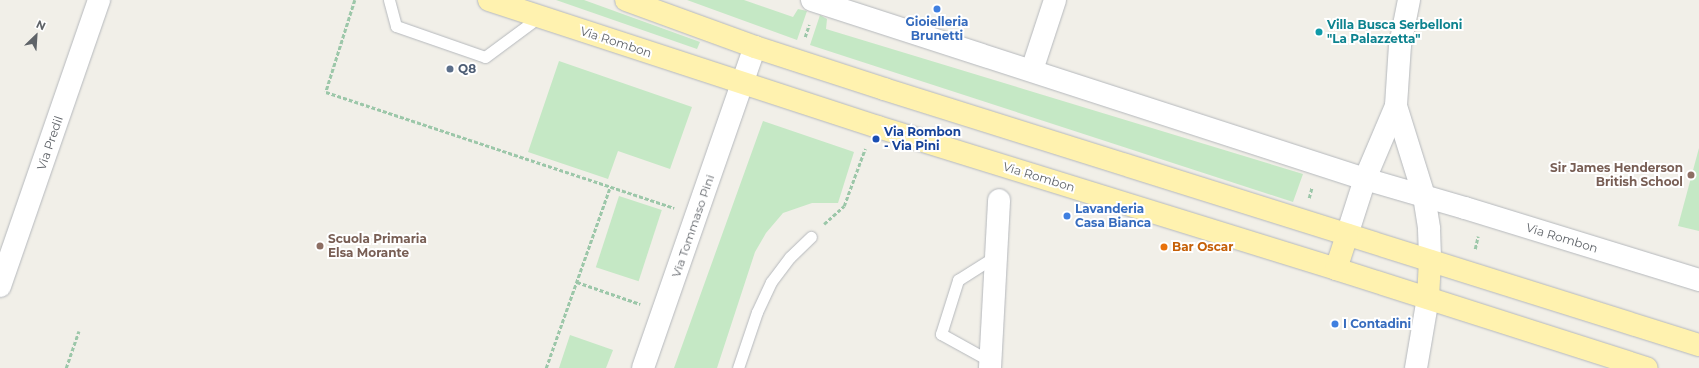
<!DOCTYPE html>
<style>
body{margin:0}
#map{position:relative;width:1699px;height:368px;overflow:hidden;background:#f1efe8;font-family:Montserrat,sans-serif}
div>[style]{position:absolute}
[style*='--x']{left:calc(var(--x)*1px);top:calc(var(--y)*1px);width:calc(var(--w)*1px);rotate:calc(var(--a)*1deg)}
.green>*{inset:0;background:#c5e8c5;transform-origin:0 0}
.path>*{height:2.5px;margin-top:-1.25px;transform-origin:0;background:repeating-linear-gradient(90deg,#9cc7a9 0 4px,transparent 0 6px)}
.roads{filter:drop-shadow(0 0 1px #b5b8bc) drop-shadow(0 0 1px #b5b8bc)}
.lane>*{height:11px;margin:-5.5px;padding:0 5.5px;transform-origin:5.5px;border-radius:5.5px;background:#fff}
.street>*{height:22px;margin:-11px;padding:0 11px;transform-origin:11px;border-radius:11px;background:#fff}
.secondary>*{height:22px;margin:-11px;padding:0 11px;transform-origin:11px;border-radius:11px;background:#fff}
.primary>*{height:22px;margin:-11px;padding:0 11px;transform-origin:11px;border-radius:11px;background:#fff2af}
.dots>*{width:11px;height:11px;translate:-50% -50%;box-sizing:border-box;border:2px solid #fff;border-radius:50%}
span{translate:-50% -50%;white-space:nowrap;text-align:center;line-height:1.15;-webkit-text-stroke:4px #fff;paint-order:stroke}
.shop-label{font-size:12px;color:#366cbe;font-weight:700}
.left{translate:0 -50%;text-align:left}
.culture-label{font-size:12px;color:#0d838f;font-weight:700}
.street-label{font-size:12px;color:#5f6368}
.service-label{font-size:12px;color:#4e5e75;font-weight:700}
.transit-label{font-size:12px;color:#164399;font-weight:700}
.education-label{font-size:12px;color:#785e54;font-weight:700}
.right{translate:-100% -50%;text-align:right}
.food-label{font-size:12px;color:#c56008;font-weight:700}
.north{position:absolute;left:16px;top:16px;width:40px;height:40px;-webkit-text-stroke:3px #fff;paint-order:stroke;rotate:25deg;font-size:11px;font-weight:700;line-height:16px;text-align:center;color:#5f6368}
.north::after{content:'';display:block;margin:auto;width:14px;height:18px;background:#5f6368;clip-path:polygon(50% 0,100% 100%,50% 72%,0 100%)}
</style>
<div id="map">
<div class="green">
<div style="clip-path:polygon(556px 0,584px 0,700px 42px,697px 49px)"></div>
<div style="clip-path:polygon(687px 0,744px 0,793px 17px,798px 9px,807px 11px,797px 40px)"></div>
<div style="clip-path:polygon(820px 15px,827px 19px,826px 29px,1303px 174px,1293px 202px,810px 45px)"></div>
<div style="clip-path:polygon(559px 61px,692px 107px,670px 169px,618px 151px,608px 179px,528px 152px)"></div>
<div style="clip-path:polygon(763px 121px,854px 152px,838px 203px,812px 203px,783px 213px,766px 233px,755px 252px,717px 368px,674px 368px)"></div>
<div style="clip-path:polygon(1699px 148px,1699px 231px,1678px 226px)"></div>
<div style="left:619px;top:196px;width:45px;height:75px;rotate:18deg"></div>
<div style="clip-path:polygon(570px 335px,613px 350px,606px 368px,559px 368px)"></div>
</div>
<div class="path">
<div style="--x:355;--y:0;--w:96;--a:107.5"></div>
<div style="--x:326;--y:92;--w:367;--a:18.4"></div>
<div style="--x:805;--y:37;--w:13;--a:-72"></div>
<div style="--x:1309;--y:198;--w:11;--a:-75"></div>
<div style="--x:824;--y:224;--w:27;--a:-42"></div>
<div style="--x:844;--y:206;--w:61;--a:-69.8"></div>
<div style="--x:1475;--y:249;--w:13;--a:-77"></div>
<div style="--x:577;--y:282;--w:67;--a:19.2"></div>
<div style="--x:66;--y:368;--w:39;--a:-71"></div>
<div style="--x:546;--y:368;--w:192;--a:-70.5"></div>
</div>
<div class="roads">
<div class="lane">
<div style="--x:389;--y:0;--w:27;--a:75"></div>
<div style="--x:396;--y:26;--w:94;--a:19.2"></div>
<div style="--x:485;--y:57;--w:67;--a:-36.5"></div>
<div style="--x:990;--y:361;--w:56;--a:-151.1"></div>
<div style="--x:941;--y:334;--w:57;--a:-72.5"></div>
<div style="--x:958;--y:280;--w:45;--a:-32.3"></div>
<div style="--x:738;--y:368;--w:59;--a:-71.3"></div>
<div style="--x:757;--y:312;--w:33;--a:-65"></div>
<div style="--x:771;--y:282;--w:31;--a:-53"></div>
<div style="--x:790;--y:257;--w:29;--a:-44"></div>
</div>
<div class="street">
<div style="--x:812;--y:0;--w:581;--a:17.94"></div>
<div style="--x:1365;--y:179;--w:104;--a:16.2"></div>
<div style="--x:1465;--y:208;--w:245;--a:17.1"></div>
<div style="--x:1409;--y:0;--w:46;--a:101.3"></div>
<div style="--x:1400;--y:45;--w:61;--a:93.8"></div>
<div style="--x:1396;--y:106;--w:94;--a:72.7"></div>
<div style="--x:1424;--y:196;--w:33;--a:81"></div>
<div style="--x:1429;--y:229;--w:32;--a:88"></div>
<div style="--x:1032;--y:70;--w:74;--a:-71.8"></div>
<div style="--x:1347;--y:235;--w:59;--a:-72.2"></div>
<div style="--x:1365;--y:179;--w:79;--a:-67"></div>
<div style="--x:0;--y:286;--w:303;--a:-70.9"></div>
<div style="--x:990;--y:368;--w:168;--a:-86.9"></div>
<div style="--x:1416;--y:368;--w:71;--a:-80.3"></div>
</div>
<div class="secondary">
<div style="--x:643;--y:368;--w:340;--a:-70.8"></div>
</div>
<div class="primary">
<div style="--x:489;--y:0;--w:409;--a:18.1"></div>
<div style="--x:878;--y:127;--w:480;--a:17.2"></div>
<div style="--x:1336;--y:269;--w:326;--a:17.7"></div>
<div style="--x:626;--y:0;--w:137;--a:20"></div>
<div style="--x:755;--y:47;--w:136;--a:18"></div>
<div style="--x:884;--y:89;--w:854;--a:17.44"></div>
<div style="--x:1336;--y:269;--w:36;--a:-72"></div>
<div style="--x:1428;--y:298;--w:37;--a:-87"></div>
</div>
</div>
<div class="dots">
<div style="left:937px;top:9px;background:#3f7fe0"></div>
<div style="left:1319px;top:32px;background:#0f9aa8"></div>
<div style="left:450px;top:69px;background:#5c6f8a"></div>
<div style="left:876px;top:139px;background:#1a4fb4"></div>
<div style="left:1691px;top:175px;background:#8d6e63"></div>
<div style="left:1067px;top:216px;background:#3f7fe0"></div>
<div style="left:320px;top:246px;background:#8d6e63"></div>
<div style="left:1164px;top:247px;background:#e8710a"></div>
<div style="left:1335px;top:324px;background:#3f7fe0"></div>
</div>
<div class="shop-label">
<span style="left:937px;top:29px">Gioielleria<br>Brunetti</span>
<span class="left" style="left:1075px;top:216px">Lavanderia<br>Casa Bianca</span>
<span class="left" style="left:1343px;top:324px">I Contadini</span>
</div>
<div class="culture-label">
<span class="left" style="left:1327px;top:32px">Villa Busca Serbelloni<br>"La Palazzetta"</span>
</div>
<div class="street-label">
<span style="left:616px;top:42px;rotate:18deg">Via Rombon</span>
<span style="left:50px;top:143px;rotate:-71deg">Via Predil</span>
<span style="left:1039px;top:177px;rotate:17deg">Via Rombon</span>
<span style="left:693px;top:226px;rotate:-71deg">Via Tommaso Pini</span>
<span style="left:1562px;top:238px;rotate:17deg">Via Rombon</span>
</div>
<div class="service-label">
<span class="left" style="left:458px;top:69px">Q8</span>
</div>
<div class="transit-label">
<span class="left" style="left:884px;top:139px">Via Rombon<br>- Via Pini</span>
</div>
<div class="education-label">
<span class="right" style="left:1683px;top:175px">Sir James Henderson<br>British School</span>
<span class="left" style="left:328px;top:246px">Scuola Primaria<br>Elsa Morante</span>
</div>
<div class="food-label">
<span class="left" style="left:1172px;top:247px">Bar Oscar</span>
</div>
<div class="north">N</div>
</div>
